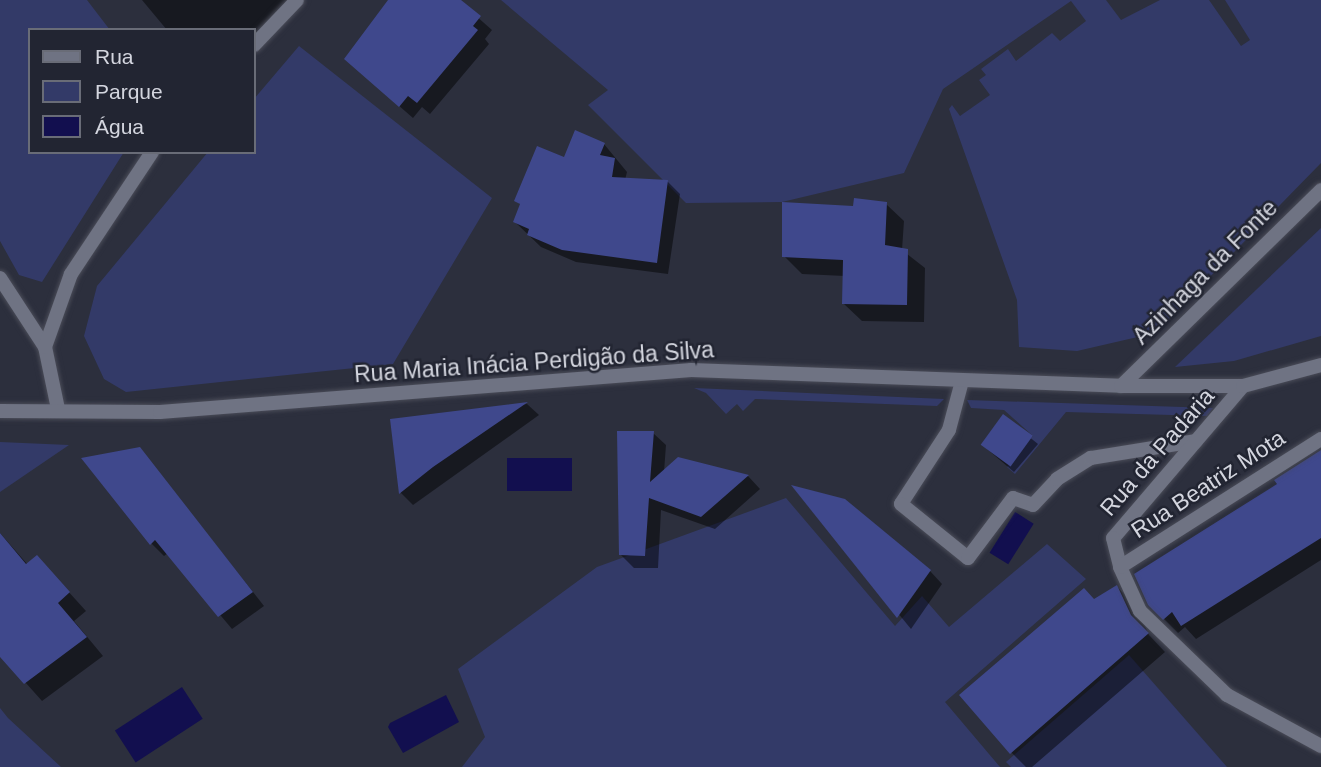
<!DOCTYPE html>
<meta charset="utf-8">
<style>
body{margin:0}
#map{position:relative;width:1321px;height:767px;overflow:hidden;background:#2c2f3d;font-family:Arial,sans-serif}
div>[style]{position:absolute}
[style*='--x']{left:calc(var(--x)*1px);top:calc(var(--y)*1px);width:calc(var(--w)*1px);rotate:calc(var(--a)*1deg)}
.green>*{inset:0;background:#333a68}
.water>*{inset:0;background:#120f4f;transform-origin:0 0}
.shadow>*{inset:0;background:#0007}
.building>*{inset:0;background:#3f488c;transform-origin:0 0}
.roads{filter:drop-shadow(0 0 2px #4a4c58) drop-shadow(0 0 2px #4a4c58)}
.street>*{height:14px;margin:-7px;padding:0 7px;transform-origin:7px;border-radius:7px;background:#6f7383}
span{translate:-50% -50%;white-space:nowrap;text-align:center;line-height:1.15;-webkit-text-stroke:5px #222532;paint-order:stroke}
.street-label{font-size:23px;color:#d4d6df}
.legend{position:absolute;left:28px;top:28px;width:228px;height:126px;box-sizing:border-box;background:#222532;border:2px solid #696c77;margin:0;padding:9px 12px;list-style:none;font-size:21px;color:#d4d6df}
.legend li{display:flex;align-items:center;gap:14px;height:35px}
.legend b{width:35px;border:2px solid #696c77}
</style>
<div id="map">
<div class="green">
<div style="clip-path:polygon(0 0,87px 0,110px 30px,30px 30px,30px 152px,124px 152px,42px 282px,19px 275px,0 241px)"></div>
<div style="clip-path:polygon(501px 0,1106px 0,1121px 20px,1160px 0,1209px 0,1241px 46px,1250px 40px,1225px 0,1321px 0,1321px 163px,1155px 333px,1077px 351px,1019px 347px,1017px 300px,949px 109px,952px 105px,960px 116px,990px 95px,979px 80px,986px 75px,981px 69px,1008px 49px,1016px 61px,1052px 33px,1060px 41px,1086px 21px,1071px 1px,943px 89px,904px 173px,782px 202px,686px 203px,588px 105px,608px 90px)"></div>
<div style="clip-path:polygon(299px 46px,492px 198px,393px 364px,126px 392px,104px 379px,84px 336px,97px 286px,208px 152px,254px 152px,254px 99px)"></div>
<div style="clip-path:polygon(1321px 228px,1321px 336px,1234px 361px,1175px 367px)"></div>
<div style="clip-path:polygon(694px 388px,944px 399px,937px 406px,755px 399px,743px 411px,737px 404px,726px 414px,706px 393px)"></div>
<div style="clip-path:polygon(967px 400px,1213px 408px,1207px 416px,1066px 412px,1015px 474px,1007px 467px,1033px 436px,1004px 410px,971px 408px)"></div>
<div style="clip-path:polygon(0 442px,69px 445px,0 492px)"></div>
<div style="clip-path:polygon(786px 498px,895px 626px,922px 596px,949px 627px,1047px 544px,1086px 579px,945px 702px,1000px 767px,462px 767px,485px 737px,458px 669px,597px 567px)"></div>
<div style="clip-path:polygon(1129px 655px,1227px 767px,1011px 767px,1006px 762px)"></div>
<div style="clip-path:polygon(0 708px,8px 718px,61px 767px,0 767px)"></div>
</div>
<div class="water">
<div style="left:572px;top:458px;width:33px;height:65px;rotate:90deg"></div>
<div style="left:1015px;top:512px;width:22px;height:48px;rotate:32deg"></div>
<div style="left:182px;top:687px;width:38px;height:80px;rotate:57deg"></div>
<div style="clip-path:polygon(446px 695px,459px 722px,403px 753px,388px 727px,390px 723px)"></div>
</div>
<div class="shadow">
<div style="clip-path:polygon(142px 0,301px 0,254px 50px,254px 30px,167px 30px)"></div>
<div style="clip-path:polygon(390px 0,458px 0,492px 30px,485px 39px,489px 44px,430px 114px,422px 107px,413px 118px,359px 71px)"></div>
<div style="clip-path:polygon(604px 144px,627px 172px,625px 180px,668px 182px,680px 194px,668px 274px,576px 262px,541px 247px,515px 222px,522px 206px,516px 200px,564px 159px)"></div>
<div style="clip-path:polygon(886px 204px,904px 221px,902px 250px,925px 268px,924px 322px,862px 321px,844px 304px,845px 276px,802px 274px,784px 256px,855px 207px)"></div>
<div style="clip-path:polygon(527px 404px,539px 415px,413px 505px,401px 493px,392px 421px)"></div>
<div style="clip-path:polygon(1003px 416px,1038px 444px,1014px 472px,987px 449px)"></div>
<div style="clip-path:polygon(653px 433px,666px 445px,664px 472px,679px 459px,748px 476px,760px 489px,715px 529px,661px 510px,658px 568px,634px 568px,621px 555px)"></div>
<div style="clip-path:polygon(140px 449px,264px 606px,232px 629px,168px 553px,164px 556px,151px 543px)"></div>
<div style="clip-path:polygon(1321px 464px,1321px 560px,1196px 639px,1185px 627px,1178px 633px,1149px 604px)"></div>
<div style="clip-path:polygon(795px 488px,930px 571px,942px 584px,911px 629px)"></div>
<div style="clip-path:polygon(0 533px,28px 565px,37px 557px,86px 611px,74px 621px,103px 656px,42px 701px,0 654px)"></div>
<div style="clip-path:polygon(1117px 587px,1135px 604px,1149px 635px,1165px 652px,1032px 767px,1026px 767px,1011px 752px)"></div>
</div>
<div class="building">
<div style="clip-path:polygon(388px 0,461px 0,481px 16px,473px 26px,478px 30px,417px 103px,408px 96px,399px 107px,344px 59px)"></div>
<div style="clip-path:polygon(575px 130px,605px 143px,600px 155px,615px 158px,612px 177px,668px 180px,657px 263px,562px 250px,527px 235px,529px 229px,513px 222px,520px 204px,514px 201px,537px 146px,564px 157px)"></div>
<div style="clip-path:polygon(854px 198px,887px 202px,885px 245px,908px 249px,907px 305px,842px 304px,843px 260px,782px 257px,782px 202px,853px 206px)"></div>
<div style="clip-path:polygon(528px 402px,433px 467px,399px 494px,390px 419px)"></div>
<div style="left:1003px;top:414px;width:37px;height:38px;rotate:36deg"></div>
<div style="clip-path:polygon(617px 431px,654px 431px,650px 482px,678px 457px,749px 475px,701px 517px,649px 498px,645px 556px,619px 555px)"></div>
<div style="clip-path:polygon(140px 447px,253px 592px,218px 617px,155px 540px,150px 545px,81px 458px)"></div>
<div style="clip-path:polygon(1321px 450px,1321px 538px,1181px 626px,1172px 612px,1163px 620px,1148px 605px,1134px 574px,1277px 484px,1274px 480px)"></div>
<div style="clip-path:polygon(791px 485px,845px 499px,931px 570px,897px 618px)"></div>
<div style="clip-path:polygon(0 533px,26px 564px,37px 555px,70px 592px,58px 603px,87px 637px,24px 684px,0 657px)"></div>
<div style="clip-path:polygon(1117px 585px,1131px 615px,1149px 633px,1010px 754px,959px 695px,1084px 588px,1094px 599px)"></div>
</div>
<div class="roads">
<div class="street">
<div style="--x:254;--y:45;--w:62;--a:-46.3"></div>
<div style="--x:0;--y:278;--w:82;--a:56.9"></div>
<div style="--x:962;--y:381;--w:51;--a:104.9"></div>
<div style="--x:949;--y:430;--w:88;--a:123"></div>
<div style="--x:901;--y:504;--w:86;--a:38.9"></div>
<div style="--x:968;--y:558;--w:75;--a:-53.1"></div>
<div style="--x:1013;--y:498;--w:21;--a:19"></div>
<div style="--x:1033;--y:505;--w:35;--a:-47"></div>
<div style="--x:1057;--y:479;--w:40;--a:-32"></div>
<div style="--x:1091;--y:458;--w:106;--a:-9.2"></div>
<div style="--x:1121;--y:386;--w:280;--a:-44.4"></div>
<div style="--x:1243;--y:386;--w:200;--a:130.5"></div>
<div style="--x:1113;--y:538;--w:30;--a:76"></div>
<div style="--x:1120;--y:567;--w:48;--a:65.6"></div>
<div style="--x:1140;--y:611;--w:121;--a:44"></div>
<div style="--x:1227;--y:695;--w:107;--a:28.5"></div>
<div style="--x:58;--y:409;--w:63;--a:-101.8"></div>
<div style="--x:45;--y:347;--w:77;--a:-70.4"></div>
<div style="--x:71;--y:274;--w:146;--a:-56.4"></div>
<div style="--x:0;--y:411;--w:160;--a:0.4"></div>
<div style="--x:160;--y:412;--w:533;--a:-4.52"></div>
<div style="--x:691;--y:370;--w:430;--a:2.1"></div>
<div style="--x:1121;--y:386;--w:122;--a:0"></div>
<div style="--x:1243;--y:386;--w:81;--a:-15.1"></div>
<div style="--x:1120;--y:567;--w:238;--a:-32.5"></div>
</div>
</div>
<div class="street-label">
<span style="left:1205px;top:272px;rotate:-45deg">Azinhaga da Fonte</span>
<span style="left:534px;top:362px;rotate:-4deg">Rua Maria Inácia Perdigão da Silva</span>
<span style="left:1157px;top:452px;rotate:-49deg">Rua da Padaria</span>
<span style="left:1208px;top:484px;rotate:-33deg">Rua Beatriz Mota</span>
</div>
<ul class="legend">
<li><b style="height:9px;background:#6f7383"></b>Rua</li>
<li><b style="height:19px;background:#333a68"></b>Parque</li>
<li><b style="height:19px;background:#120f4f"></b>Água</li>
</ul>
</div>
